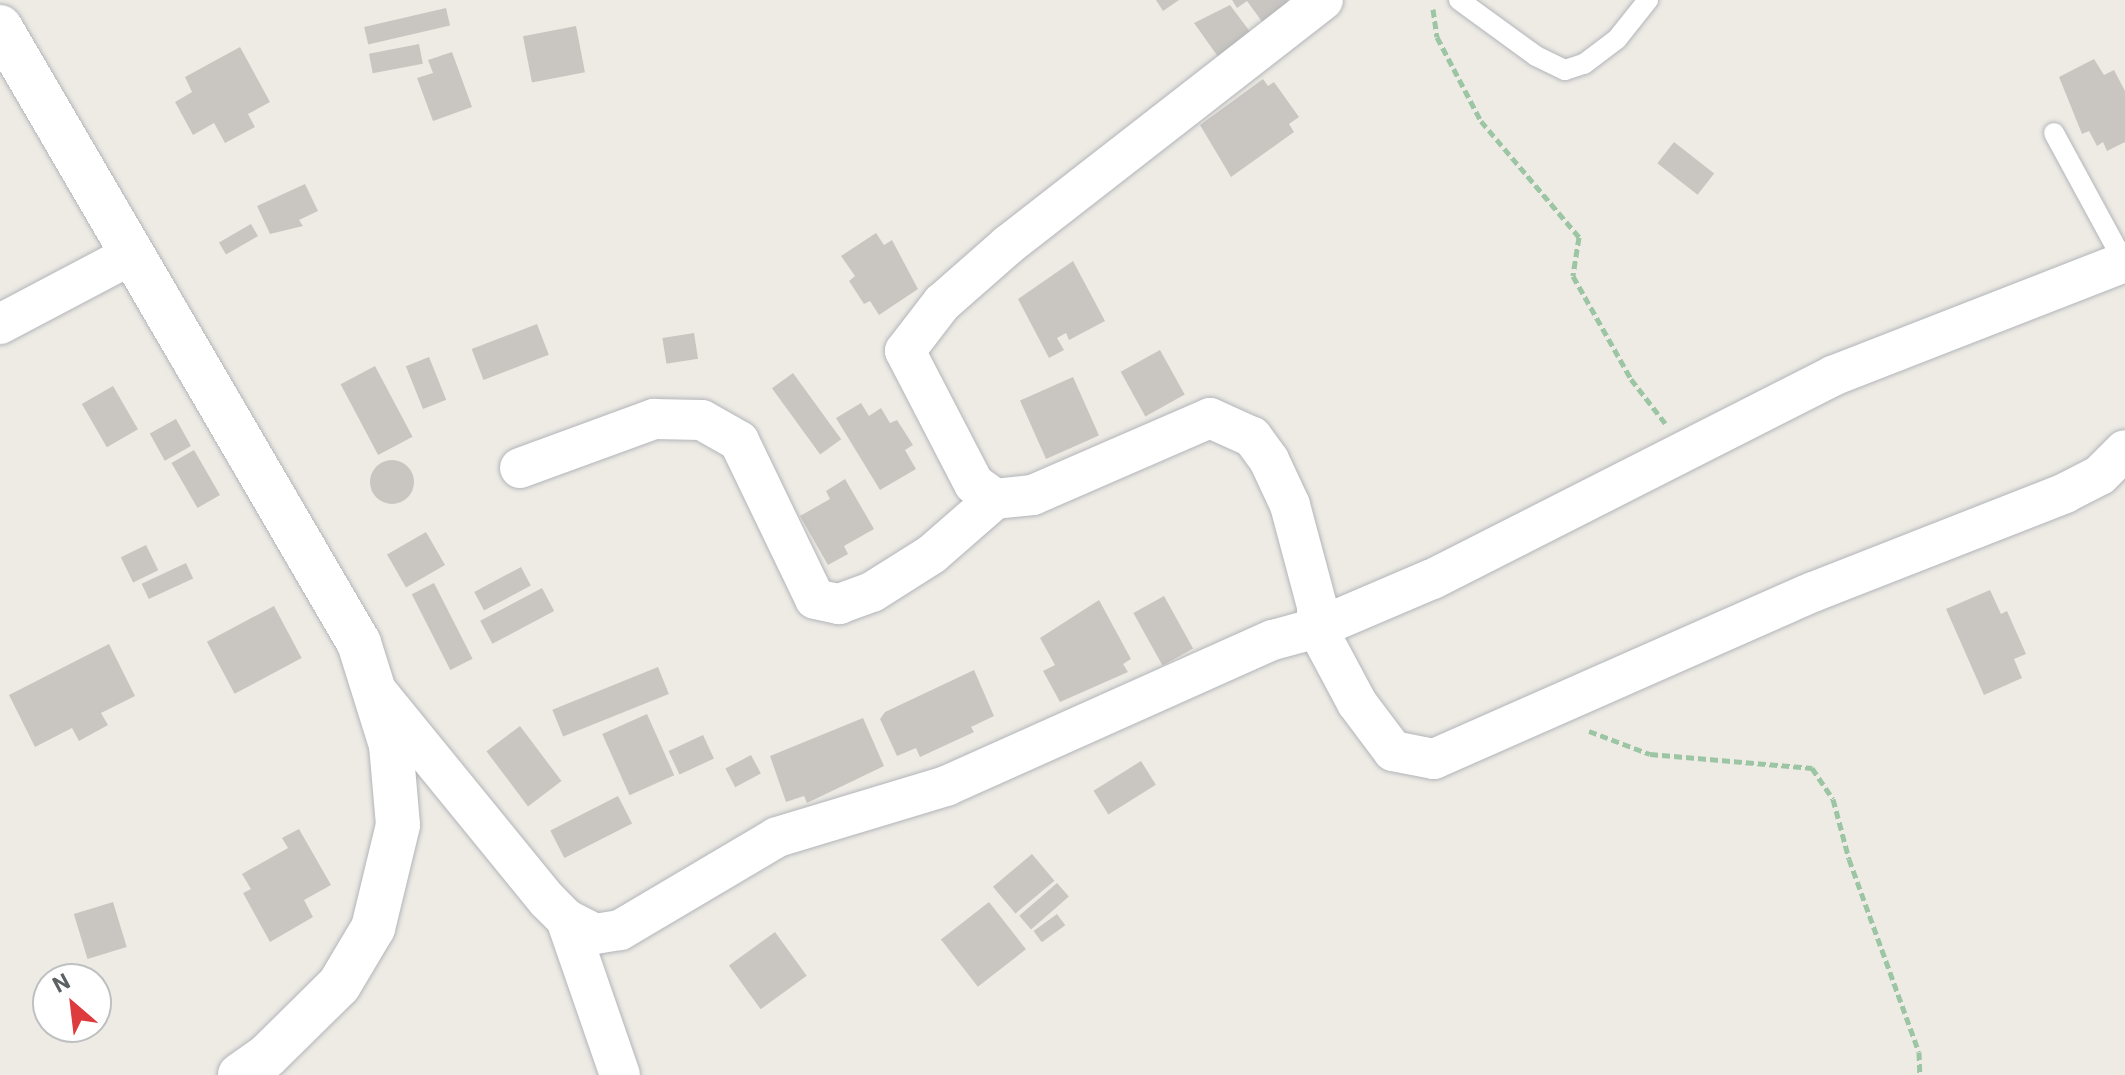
<!DOCTYPE html>
<style>
body{margin:0}
#map{position:relative;width:2125px;height:1075px;overflow:hidden;background:#eeebe5;font-family:Roboto,sans-serif}
div>[style]{position:absolute}
[style*='--x']{left:calc(var(--x)*1px);top:calc(var(--y)*1px);width:calc(var(--w)*1px);rotate:calc(var(--a)*1deg)}
.building>*{inset:0;background:#c9c6c1;transform-origin:0 0}
.round{border-radius:50%}
.path>*{height:5px;margin-top:-2.5px;transform-origin:0;background:repeating-linear-gradient(90deg,#9cc5a4 0 8px,transparent 0 12px)}
.roads{filter:drop-shadow(0 0 2px #b2b5b9) drop-shadow(0 0 2px #b2b5b9)}
.service>*{height:20px;margin:-10px;padding:0 10px;transform-origin:10px;border-radius:10px;background:#fff}
.minor>*{height:40px;margin:-20px;padding:0 20px;transform-origin:20px;border-radius:20px;background:#fff}
.tertiary>*{height:44px;margin:-22px;padding:0 22px;transform-origin:22px;border-radius:22px;background:#fff}
span{translate:-50% -50%;white-space:nowrap;text-align:center;line-height:1.15;-webkit-text-stroke:8px #fff;paint-order:stroke}
.north{position:absolute;left:32px;top:963px;width:80px;height:80px;box-sizing:border-box;background:#fff;border:2px solid #bec0c1;border-radius:50%;rotate:332deg;font-size:22px;font-weight:700;line-height:32px;text-align:center;color:#5c6164}
.north::after{content:'';display:block;margin:auto;width:28px;height:36px;background:#dd3b3e;clip-path:polygon(50% 0,100% 100%,50% 72%,0 100%)}
</style>
<div id="map">
<div class="building">
<div style="clip-path:polygon(1156px 0,1179px 0,1163px 11px)"></div>
<div style="clip-path:polygon(1232px 0,1287px 0,1292px 7px,1263px 23px,1247px 1px,1237px 8px)"></div>
<div style="clip-path:polygon(1230px 5px,1257px 41px,1224px 65px,1194px 23px)"></div>
<div style="left:446px;top:8px;width:18px;height:84px;rotate:77deg"></div>
<div style="left:576px;top:26px;width:47px;height:54px;rotate:79deg"></div>
<div style="left:419px;top:44px;width:20px;height:51px;rotate:79deg"></div>
<div style="clip-path:polygon(240px 47px,270px 102px,248px 114px,255px 127px,225px 143px,214px 123px,193px 135px,175px 102px,192px 92px,185px 77px)"></div>
<div style="clip-path:polygon(452px 52px,472px 107px,433px 121px,417px 78px,433px 73px,428px 60px)"></div>
<div style="clip-path:polygon(2094px 59px,2104px 75px,2114px 70px,2125px 91px,2125px 142px,2107px 151px,2103px 142px,2097px 146px,2089px 131px,2082px 134px,2059px 77px)"></div>
<div style="clip-path:polygon(1263px 79px,1268px 86px,1274px 82px,1299px 117px,1289px 124px,1294px 132px,1231px 177px,1200px 125px)"></div>
<div style="left:1674px;top:142px;width:51px;height:27px;rotate:38deg"></div>
<div style="clip-path:polygon(305px 184px,318px 211px,299px 220px,303px 226px,270px 234px,257px 206px)"></div>
<div style="left:251px;top:224px;width:14px;height:37px;rotate:60deg"></div>
<div style="clip-path:polygon(876px 233px,884px 245px,892px 240px,918px 289px,879px 315px,870px 301px,864px 304px,849px 281px,855px 276px,841px 256px)"></div>
<div style="clip-path:polygon(1073px 261px,1105px 321px,1069px 340px,1066px 333px,1057px 338px,1064px 350px,1049px 358px,1018px 299px)"></div>
<div style="left:537px;top:324px;width:33px;height:70px;rotate:69deg"></div>
<div style="left:694px;top:333px;width:26px;height:32px;rotate:81deg"></div>
<div style="left:1160px;top:350px;width:51px;height:45px;rotate:61deg"></div>
<div style="left:429px;top:357px;width:46px;height:25px;rotate:68deg"></div>
<div style="left:375px;top:366px;width:80px;height:39px;rotate:62deg"></div>
<div style="left:793px;top:373px;width:82px;height:26px;rotate:54deg"></div>
<div style="left:1073px;top:377px;width:64px;height:58px;rotate:66deg"></div>
<div style="left:113px;top:386px;width:50px;height:36px;rotate:60deg"></div>
<div style="clip-path:polygon(861px 403px,869px 416px,881px 408px,890px 423px,897px 420px,913px 445px,905px 450px,916px 469px,880px 490px,836px 418px)"></div>
<div style="left:176px;top:419px;width:31px;height:30px;rotate:61deg"></div>
<div style="left:194px;top:450px;width:52px;height:26px;rotate:60deg"></div>
<div class="round" style="left:370px;top:460px;width:44px;height:44px"></div>
<div style="clip-path:polygon(845px 479px,874px 529px,844px 546px,848px 554px,828px 565px,800px 516px,830px 499px,826px 491px)"></div>
<div style="left:426px;top:532px;width:38px;height:45px;rotate:60deg"></div>
<div style="left:146px;top:545px;width:28px;height:28px;rotate:64deg"></div>
<div style="left:186px;top:563px;width:17px;height:49px;rotate:65deg"></div>
<div style="left:521px;top:567px;width:21px;height:53px;rotate:62deg"></div>
<div style="left:434px;top:583px;width:85px;height:25px;rotate:63deg"></div>
<div style="left:542px;top:588px;width:26px;height:70px;rotate:62deg"></div>
<div style="clip-path:polygon(1990px 590px,2001px 614px,2007px 611px,2026px 654px,2014px 659px,2022px 678px,1984px 695px,1946px 609px)"></div>
<div style="left:1164px;top:596px;width:60px;height:35px;rotate:61deg"></div>
<div style="clip-path:polygon(1099px 600px,1131px 659px,1123px 664px,1128px 672px,1060px 702px,1043px 671px,1055px 665px,1040px 638px)"></div>
<div style="left:274px;top:606px;width:59px;height:76px;rotate:62deg"></div>
<div style="clip-path:polygon(109px 644px,135px 696px,101px 713px,108px 725px,79px 741px,72px 728px,35px 747px,9px 695px)"></div>
<div style="left:658px;top:667px;width:29px;height:114px;rotate:68deg"></div>
<div style="clip-path:polygon(974px 670px,994px 716px,971px 727px,974px 732px,920px 757px,916px 748px,897px 756px,880px 719px,885px 712px)"></div>
<div style="left:647px;top:714px;width:67px;height:49px;rotate:66deg"></div>
<div style="clip-path:polygon(863px 718px,884px 766px,807px 803px,804px 796px,786px 802px,770px 756px)"></div>
<div style="left:520px;top:726px;width:69px;height:42px;rotate:53deg"></div>
<div style="left:703px;top:735px;width:26px;height:38px;rotate:65deg"></div>
<div style="left:751px;top:755px;width:21px;height:29px;rotate:62deg"></div>
<div style="left:1141px;top:761px;width:28px;height:56px;rotate:58deg"></div>
<div style="left:618px;top:796px;width:31px;height:76px;rotate:63deg"></div>
<div style="clip-path:polygon(299px 829px,331px 885px,304px 900px,313px 917px,270px 942px,243px 893px,251px 889px,242px 874px,288px 848px,282px 838px)"></div>
<div style="left:1032px;top:854px;width:35px;height:51px;rotate:50deg"></div>
<div style="left:1057px;top:883px;width:18px;height:50px;rotate:49deg"></div>
<div style="left:113px;top:902px;width:47px;height:41px;rotate:73deg"></div>
<div style="left:989px;top:902px;width:60px;height:61px;rotate:52deg"></div>
<div style="left:1057px;top:914px;width:14px;height:29px;rotate:54deg"></div>
<div style="left:775px;top:932px;width:54px;height:57px;rotate:54deg"></div>
</div>
<div class="path">
<div style="--x:1433;--y:9;--w:28;--a:82"></div>
<div style="--x:1437;--y:37;--w:95;--a:62.4"></div>
<div style="--x:1481;--y:121;--w:152;--a:49.8"></div>
<div style="--x:1579;--y:237;--w:39;--a:99"></div>
<div style="--x:1573;--y:276;--w:118;--a:60.6"></div>
<div style="--x:1631;--y:379;--w:56;--a:52.3"></div>
<div style="--x:1589;--y:731;--w:65;--a:20.7"></div>
<div style="--x:1650;--y:754;--w:163;--a:4.9"></div>
<div style="--x:1812;--y:768;--w:37;--a:56"></div>
<div style="--x:1833;--y:799;--w:62;--a:75.1"></div>
<div style="--x:1849;--y:859;--w:205;--a:70.1"></div>
<div style="--x:1919;--y:1052;--w:23;--a:88"></div>
</div>
<div class="roads">
<div class="service">
<div style="--x:1459;--y:0;--w:95;--a:36"></div>
<div style="--x:1536;--y:56;--w:32;--a:26"></div>
<div style="--x:1565;--y:70;--w:20;--a:-18"></div>
<div style="--x:1584;--y:64;--w:41;--a:-37.1"></div>
<div style="--x:1617;--y:39;--w:50;--a:-51.5"></div>
<div style="--x:2054;--y:133;--w:147;--a:61.5"></div>
</div>
<div class="minor">
<div style="--x:2125;--y:262;--w:313;--a:158.7"></div>
<div style="--x:1833;--y:376;--w:449;--a:153.1"></div>
<div style="--x:1432;--y:579;--w:125;--a:156.9"></div>
<div style="--x:1317;--y:628;--w:85;--a:61.9"></div>
<div style="--x:1357;--y:703;--w:60;--a:53.1"></div>
<div style="--x:1393;--y:751;--w:42;--a:11"></div>
<div style="--x:1434;--y:759;--w:414;--a:-23.8"></div>
<div style="--x:1813;--y:592;--w:271;--a:-21.4"></div>
<div style="--x:2065;--y:493;--w:39;--a:-27"></div>
<div style="--x:2100;--y:475;--w:35;--a:-45"></div>
<div style="--x:0;--y:324;--w:148;--a:-27.8"></div>
<div style="--x:520;--y:468;--w:143;--a:-20.1"></div>
<div style="--x:654;--y:419;--w:48;--a:1.2"></div>
<div style="--x:702;--y:420;--w:43;--a:29.6"></div>
<div style="--x:739;--y:441;--w:175;--a:64.3"></div>
<div style="--x:815;--y:599;--w:25;--a:12"></div>
<div style="--x:839;--y:604;--w:35;--a:-20"></div>
<div style="--x:872;--y:592;--w:71;--a:-32.3"></div>
<div style="--x:932;--y:554;--w:84;--a:-41.1"></div>
<div style="--x:374;--y:688;--w:274;--a:50.8"></div>
<div style="--x:547;--y:900;--w:27;--a:45"></div>
<div style="--x:566;--y:919;--w:33;--a:27"></div>
<div style="--x:595;--y:934;--w:25;--a:-9"></div>
<div style="--x:620;--y:930;--w:182;--a:-30.6"></div>
<div style="--x:777;--y:837;--w:177;--a:-16.8"></div>
<div style="--x:946;--y:786;--w:358;--a:-24.1"></div>
<div style="--x:1273;--y:640;--w:46;--a:-15.3"></div>
<div style="--x:1317;--y:628;--w:22;--a:-90"></div>
<div style="--x:1317;--y:606;--w:105;--a:-105"></div>
<div style="--x:1290;--y:505;--w:50;--a:-115"></div>
<div style="--x:1269;--y:460;--w:29;--a:-126"></div>
<div style="--x:1252;--y:437;--w:46;--a:-155.7"></div>
<div style="--x:1210;--y:418;--w:193;--a:156.5"></div>
<div style="--x:1033;--y:495;--w:38;--a:174"></div>
<div style="--x:995;--y:499;--w:26;--a:-144"></div>
<div style="--x:974;--y:484;--w:150;--a:-117.4"></div>
<div style="--x:905;--y:351;--w:61;--a:-52.4"></div>
<div style="--x:942;--y:303;--w:88;--a:-41.3"></div>
<div style="--x:1008;--y:245;--w:399;--a:-37.9"></div>
<div style="--x:566;--y:919;--w:165;--a:70.9"></div>
</div>
<div class="tertiary">
<div style="--x:0;--y:27;--w:713;--a:59.77"></div>
<div style="--x:359;--y:643;--w:107;--a:72.6"></div>
<div style="--x:391;--y:745;--w:80;--a:85"></div>
<div style="--x:398;--y:825;--w:106;--a:103.6"></div>
<div style="--x:373;--y:928;--w:66;--a:120.8"></div>
<div style="--x:339;--y:985;--w:101;--a:135.4"></div>
<div style="--x:267;--y:1056;--w:33;--a:145"></div>
</div>
</div>
<div class="north">N</div>
</div>
